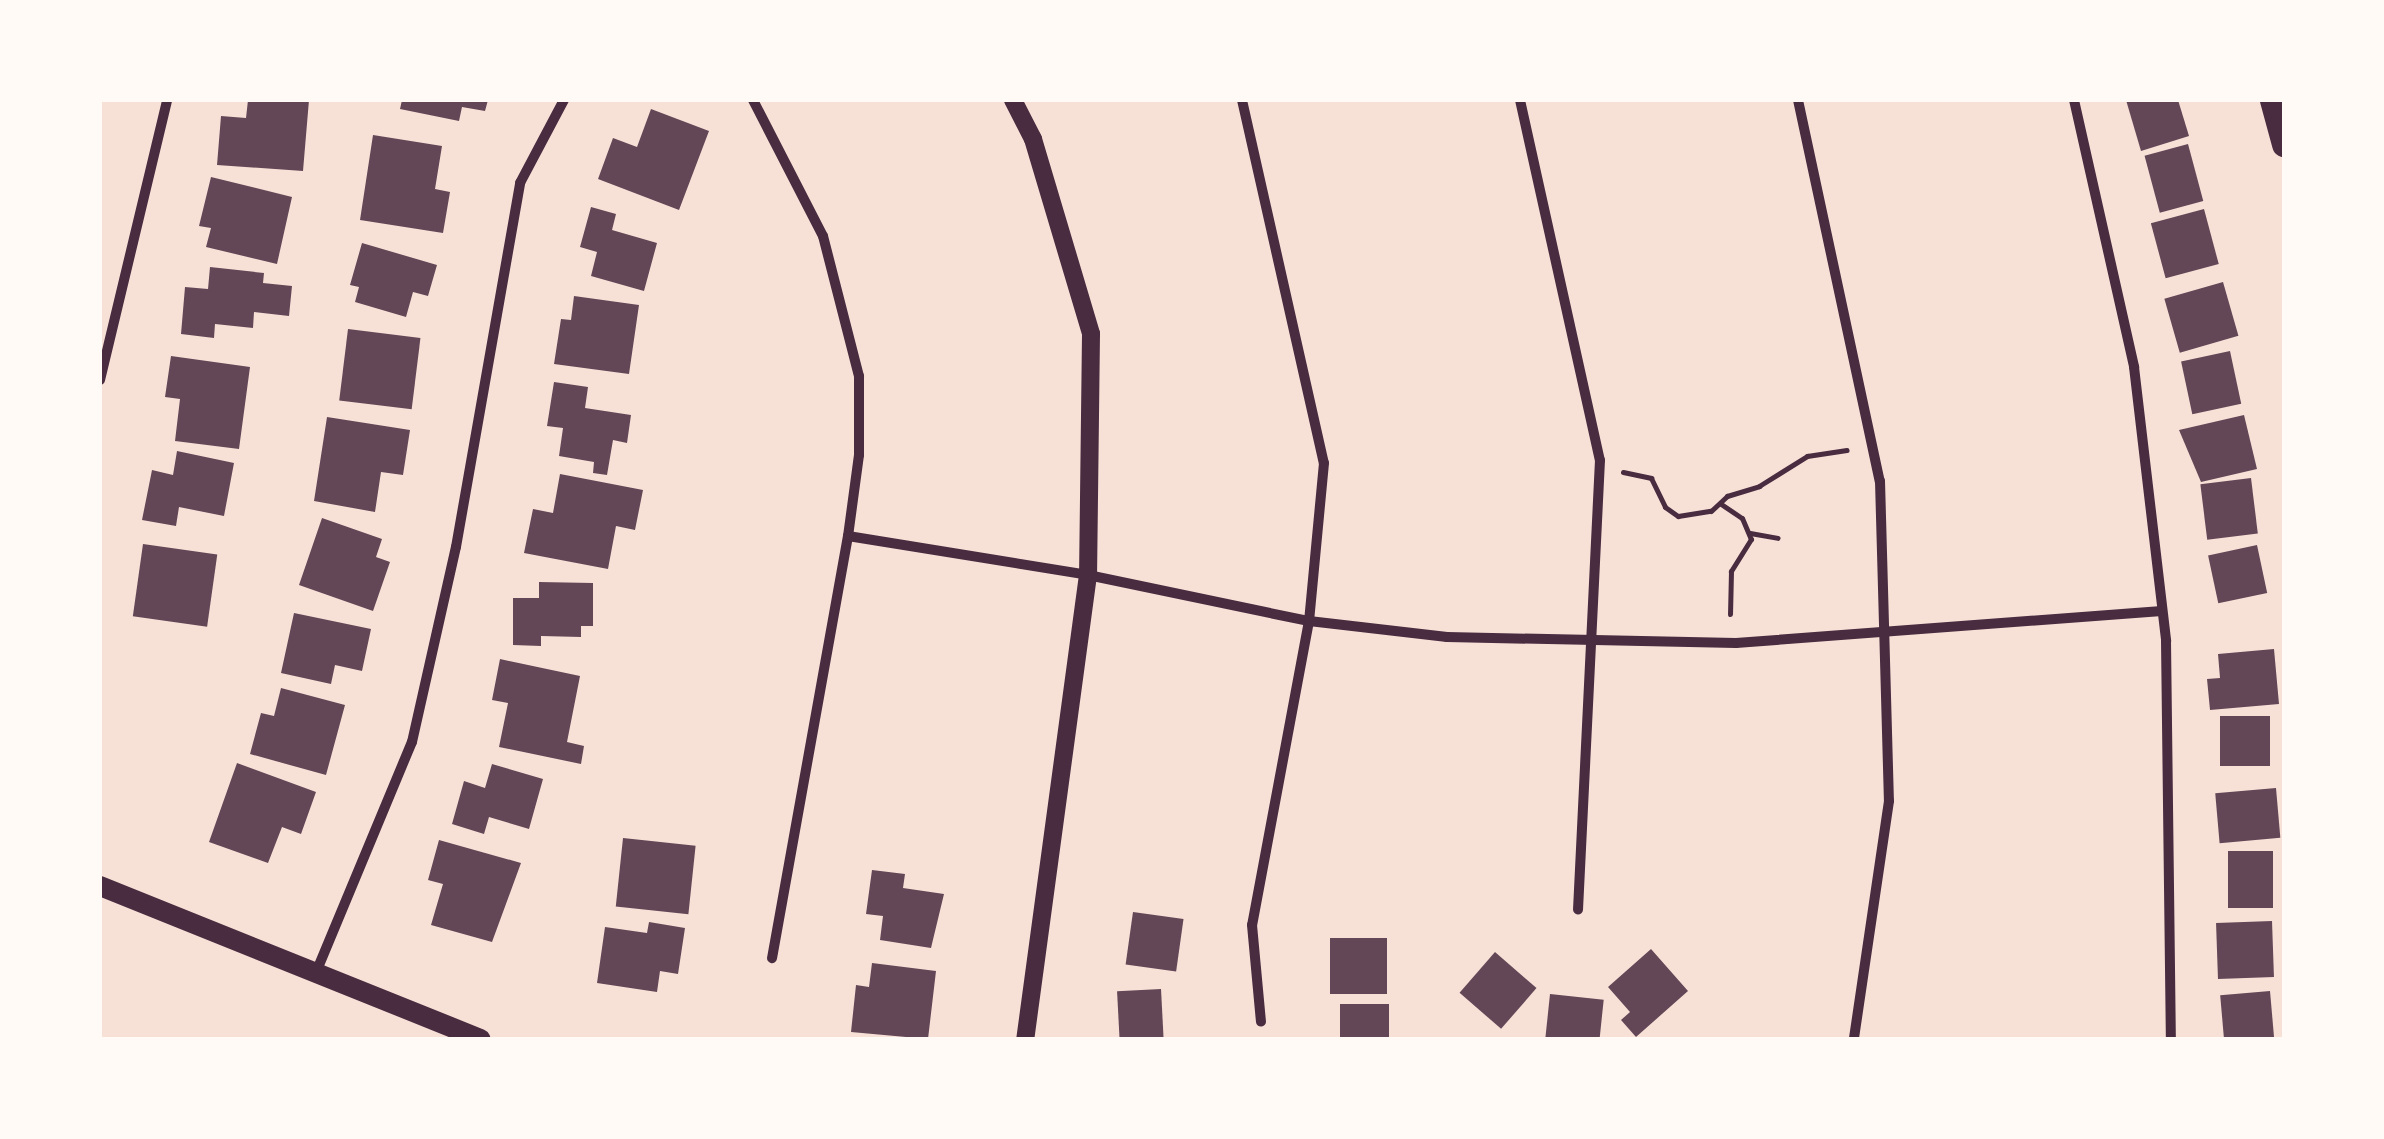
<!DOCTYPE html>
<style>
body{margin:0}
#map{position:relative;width:2384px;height:1139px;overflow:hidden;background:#f7e1d7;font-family:"Zilla Slab",serif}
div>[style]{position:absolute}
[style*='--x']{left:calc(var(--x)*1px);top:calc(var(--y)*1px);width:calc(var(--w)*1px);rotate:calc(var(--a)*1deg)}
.building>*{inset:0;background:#644757;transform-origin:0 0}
.path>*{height:5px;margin:-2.5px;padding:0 2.5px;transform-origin:2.5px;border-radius:2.5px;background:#4a2c40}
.minor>*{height:10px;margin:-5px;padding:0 5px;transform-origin:5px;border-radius:5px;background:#4a2c40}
.tertiary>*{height:18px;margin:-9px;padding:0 9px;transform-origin:9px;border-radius:9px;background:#4a2c40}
.secondary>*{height:20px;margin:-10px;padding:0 10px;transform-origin:10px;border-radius:10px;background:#4a2c40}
.primary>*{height:25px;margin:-12.5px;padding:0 12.5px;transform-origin:12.5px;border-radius:12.5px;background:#4a2c40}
span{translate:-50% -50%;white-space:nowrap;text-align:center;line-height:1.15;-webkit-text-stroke:8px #fffaf5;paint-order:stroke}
.frame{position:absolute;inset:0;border:102px solid #fffaf5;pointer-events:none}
</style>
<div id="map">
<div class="building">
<div style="clip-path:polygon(248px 100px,309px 100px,303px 171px,217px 165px,221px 116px,246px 118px)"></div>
<div style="clip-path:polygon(402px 100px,488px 100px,485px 111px,462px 107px,459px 121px,400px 109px)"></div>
<div style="clip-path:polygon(2126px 100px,2178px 100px,2189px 136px,2141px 151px)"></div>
<div style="clip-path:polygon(651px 109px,709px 131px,679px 210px,598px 179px,613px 138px,637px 147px)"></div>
<div style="clip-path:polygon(373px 135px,442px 146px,435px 189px,450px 192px,443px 233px,360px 220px)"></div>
<div style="left:2188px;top:144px;width:59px;height:45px;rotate:75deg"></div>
<div style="clip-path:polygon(211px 177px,292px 197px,277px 264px,206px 247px,211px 228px,199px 226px)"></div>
<div style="clip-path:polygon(591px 207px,616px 214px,612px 230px,657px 243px,644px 291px,591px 276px,597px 252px,580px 247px)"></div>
<div style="left:2204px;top:209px;width:57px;height:55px;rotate:75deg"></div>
<div style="clip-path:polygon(362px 243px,437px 265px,428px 296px,413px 292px,406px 317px,355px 302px,359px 287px,350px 285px)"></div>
<div style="clip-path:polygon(210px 267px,264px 273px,263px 283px,292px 286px,289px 316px,254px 312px,253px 328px,215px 324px,214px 338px,181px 334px,185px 287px,208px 289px)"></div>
<div style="left:2223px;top:282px;width:56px;height:61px;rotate:74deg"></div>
<div style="clip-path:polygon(574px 296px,639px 305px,629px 374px,554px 364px,561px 319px,571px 320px)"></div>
<div style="left:348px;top:329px;width:73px;height:72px;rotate:7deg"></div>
<div style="left:2230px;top:351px;width:54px;height:50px;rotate:78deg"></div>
<div style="clip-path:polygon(171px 356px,250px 367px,239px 449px,175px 441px,180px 399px,165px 397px)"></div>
<div style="clip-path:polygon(554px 382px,588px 387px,585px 408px,631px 415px,627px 443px,613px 440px,607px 475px,593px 473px,594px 462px,559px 456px,563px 428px,547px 426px)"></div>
<div style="clip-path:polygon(2244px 415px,2257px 469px,2201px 482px,2179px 430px)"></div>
<div style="clip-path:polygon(327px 417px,410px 430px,403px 475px,381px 472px,375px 512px,314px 501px)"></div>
<div style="clip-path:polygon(177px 451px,234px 463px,224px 516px,179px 507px,176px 526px,142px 520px,152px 470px,173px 475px)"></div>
<div style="clip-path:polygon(560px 474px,643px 490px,635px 530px,616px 526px,608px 569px,524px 553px,533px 509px,553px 513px)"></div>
<div style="left:2251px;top:478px;width:56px;height:51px;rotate:83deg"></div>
<div style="clip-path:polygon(322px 518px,382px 539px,376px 557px,390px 562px,373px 611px,299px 585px)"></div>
<div style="left:143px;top:544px;width:75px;height:73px;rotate:8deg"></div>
<div style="left:2257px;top:545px;width:49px;height:50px;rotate:78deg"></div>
<div style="clip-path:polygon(539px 582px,593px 583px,593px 626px,581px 626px,581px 637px,541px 636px,541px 646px,513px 645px,513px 598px,539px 598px)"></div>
<div style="clip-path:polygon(294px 613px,371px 629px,362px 671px,335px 665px,331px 684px,281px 673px)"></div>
<div style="clip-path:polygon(2274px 649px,2279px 704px,2210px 710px,2207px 679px,2220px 678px,2218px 654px)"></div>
<div style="clip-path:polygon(500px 659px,580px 676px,567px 742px,584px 746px,581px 764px,499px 747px,508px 703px,492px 700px)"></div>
<div style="clip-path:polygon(281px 688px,345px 705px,326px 775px,250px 754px,261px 713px,274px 716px)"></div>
<div style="left:2220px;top:716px;width:50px;height:50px"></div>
<div style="clip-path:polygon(237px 763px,316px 792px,301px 834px,282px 827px,268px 863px,209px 842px)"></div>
<div style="clip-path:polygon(492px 764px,543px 779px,529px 829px,489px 817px,484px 834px,452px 824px,464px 781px,485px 788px)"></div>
<div style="left:2276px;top:788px;width:50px;height:61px;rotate:85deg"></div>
<div style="left:623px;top:838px;width:73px;height:69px;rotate:6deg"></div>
<div style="clip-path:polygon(439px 840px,521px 863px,492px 942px,431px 925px,443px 884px,428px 880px)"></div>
<div style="left:2228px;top:851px;width:45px;height:57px"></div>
<div style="clip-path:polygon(872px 870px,905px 874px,903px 888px,944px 894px,931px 948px,880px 940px,883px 916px,866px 914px)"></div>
<div style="left:1133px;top:912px;width:51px;height:53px;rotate:8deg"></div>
<div style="left:2272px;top:921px;width:56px;height:56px;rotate:88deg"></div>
<div style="clip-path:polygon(649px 922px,685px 928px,678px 974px,660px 971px,657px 992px,597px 983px,605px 927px,647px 933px)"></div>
<div style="left:1330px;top:938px;width:57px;height:56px"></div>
<div style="clip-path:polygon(1651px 949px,1688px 991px,1636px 1037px,1621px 1020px,1630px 1012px,1608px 987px)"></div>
<div style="left:1495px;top:952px;width:55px;height:54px;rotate:41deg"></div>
<div style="clip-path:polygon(872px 963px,936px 971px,928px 1039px,851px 1032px,856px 985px,869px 987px)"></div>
<div style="left:1161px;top:989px;width:50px;height:44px;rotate:87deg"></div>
<div style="left:2270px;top:991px;width:48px;height:50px;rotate:85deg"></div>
<div style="left:1550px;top:994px;width:54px;height:45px;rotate:6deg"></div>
<div style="left:1389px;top:1004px;width:35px;height:49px;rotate:90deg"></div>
</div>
<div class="path">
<div style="--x:1623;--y:472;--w:29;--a:12"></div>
<div style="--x:1651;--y:478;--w:32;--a:64"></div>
<div style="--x:1665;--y:507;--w:16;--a:35"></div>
<div style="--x:1678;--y:516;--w:33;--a:-9"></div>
<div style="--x:1711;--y:511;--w:22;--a:-43"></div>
<div style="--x:1727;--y:496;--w:34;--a:-17"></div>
<div style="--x:1759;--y:486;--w:57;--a:-32"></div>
<div style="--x:1807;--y:456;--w:40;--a:-8.5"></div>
<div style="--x:1721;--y:504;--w:25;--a:34"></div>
<div style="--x:1742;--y:518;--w:23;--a:67"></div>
<div style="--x:1751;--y:539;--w:38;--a:122"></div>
<div style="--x:1731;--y:571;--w:43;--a:91.3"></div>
<div style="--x:1750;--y:533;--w:28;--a:10"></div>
</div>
<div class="minor">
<div style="--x:753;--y:100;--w:153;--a:62.8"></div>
<div style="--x:823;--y:236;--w:145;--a:75.6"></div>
<div style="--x:859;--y:376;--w:79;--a:90"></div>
<div style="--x:859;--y:455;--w:82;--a:97.7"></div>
<div style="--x:848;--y:536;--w:429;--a:100.2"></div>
<div style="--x:1242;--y:100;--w:372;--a:77.3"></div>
<div style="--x:1324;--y:463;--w:159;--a:95.4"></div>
<div style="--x:1309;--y:621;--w:309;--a:100.6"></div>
<div style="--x:1252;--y:925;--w:97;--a:84.7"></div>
<div style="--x:1520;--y:100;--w:369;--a:77.5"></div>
<div style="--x:1600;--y:460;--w:450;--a:92.8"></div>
<div style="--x:1798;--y:100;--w:390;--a:77.9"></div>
<div style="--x:1880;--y:481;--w:320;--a:88.4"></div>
<div style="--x:1889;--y:801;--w:241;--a:98.4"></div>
<div style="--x:2074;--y:100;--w:274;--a:77.3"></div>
<div style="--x:2134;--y:367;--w:276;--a:83.3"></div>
<div style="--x:2166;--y:641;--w:398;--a:89.3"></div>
<div style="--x:100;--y:380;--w:288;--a:-76.5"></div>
<div style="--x:848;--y:536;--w:243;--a:9.2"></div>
<div style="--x:1088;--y:575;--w:226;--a:11.8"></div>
<div style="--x:1309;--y:621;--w:139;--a:6.6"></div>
<div style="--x:1447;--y:637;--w:289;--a:1.2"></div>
<div style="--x:1736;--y:643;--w:427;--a:-4.3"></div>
<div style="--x:317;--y:970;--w:247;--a:-67.4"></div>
<div style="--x:412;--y:742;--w:200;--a:-77.3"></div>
<div style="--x:456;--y:547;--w:370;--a:-80"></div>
<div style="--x:520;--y:183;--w:94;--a:-62.1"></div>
</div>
<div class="tertiary">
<div style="--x:1013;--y:100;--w:44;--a:62.9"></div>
<div style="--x:1033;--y:139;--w:203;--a:73.4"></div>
<div style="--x:1091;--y:334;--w:241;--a:90.7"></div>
<div style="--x:1088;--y:575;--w:468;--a:97.7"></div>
</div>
<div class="secondary">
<div style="--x:100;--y:886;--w:410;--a:21.9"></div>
</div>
<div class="primary">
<div style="--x:2272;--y:100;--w:46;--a:74.7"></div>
</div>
<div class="frame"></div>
</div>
